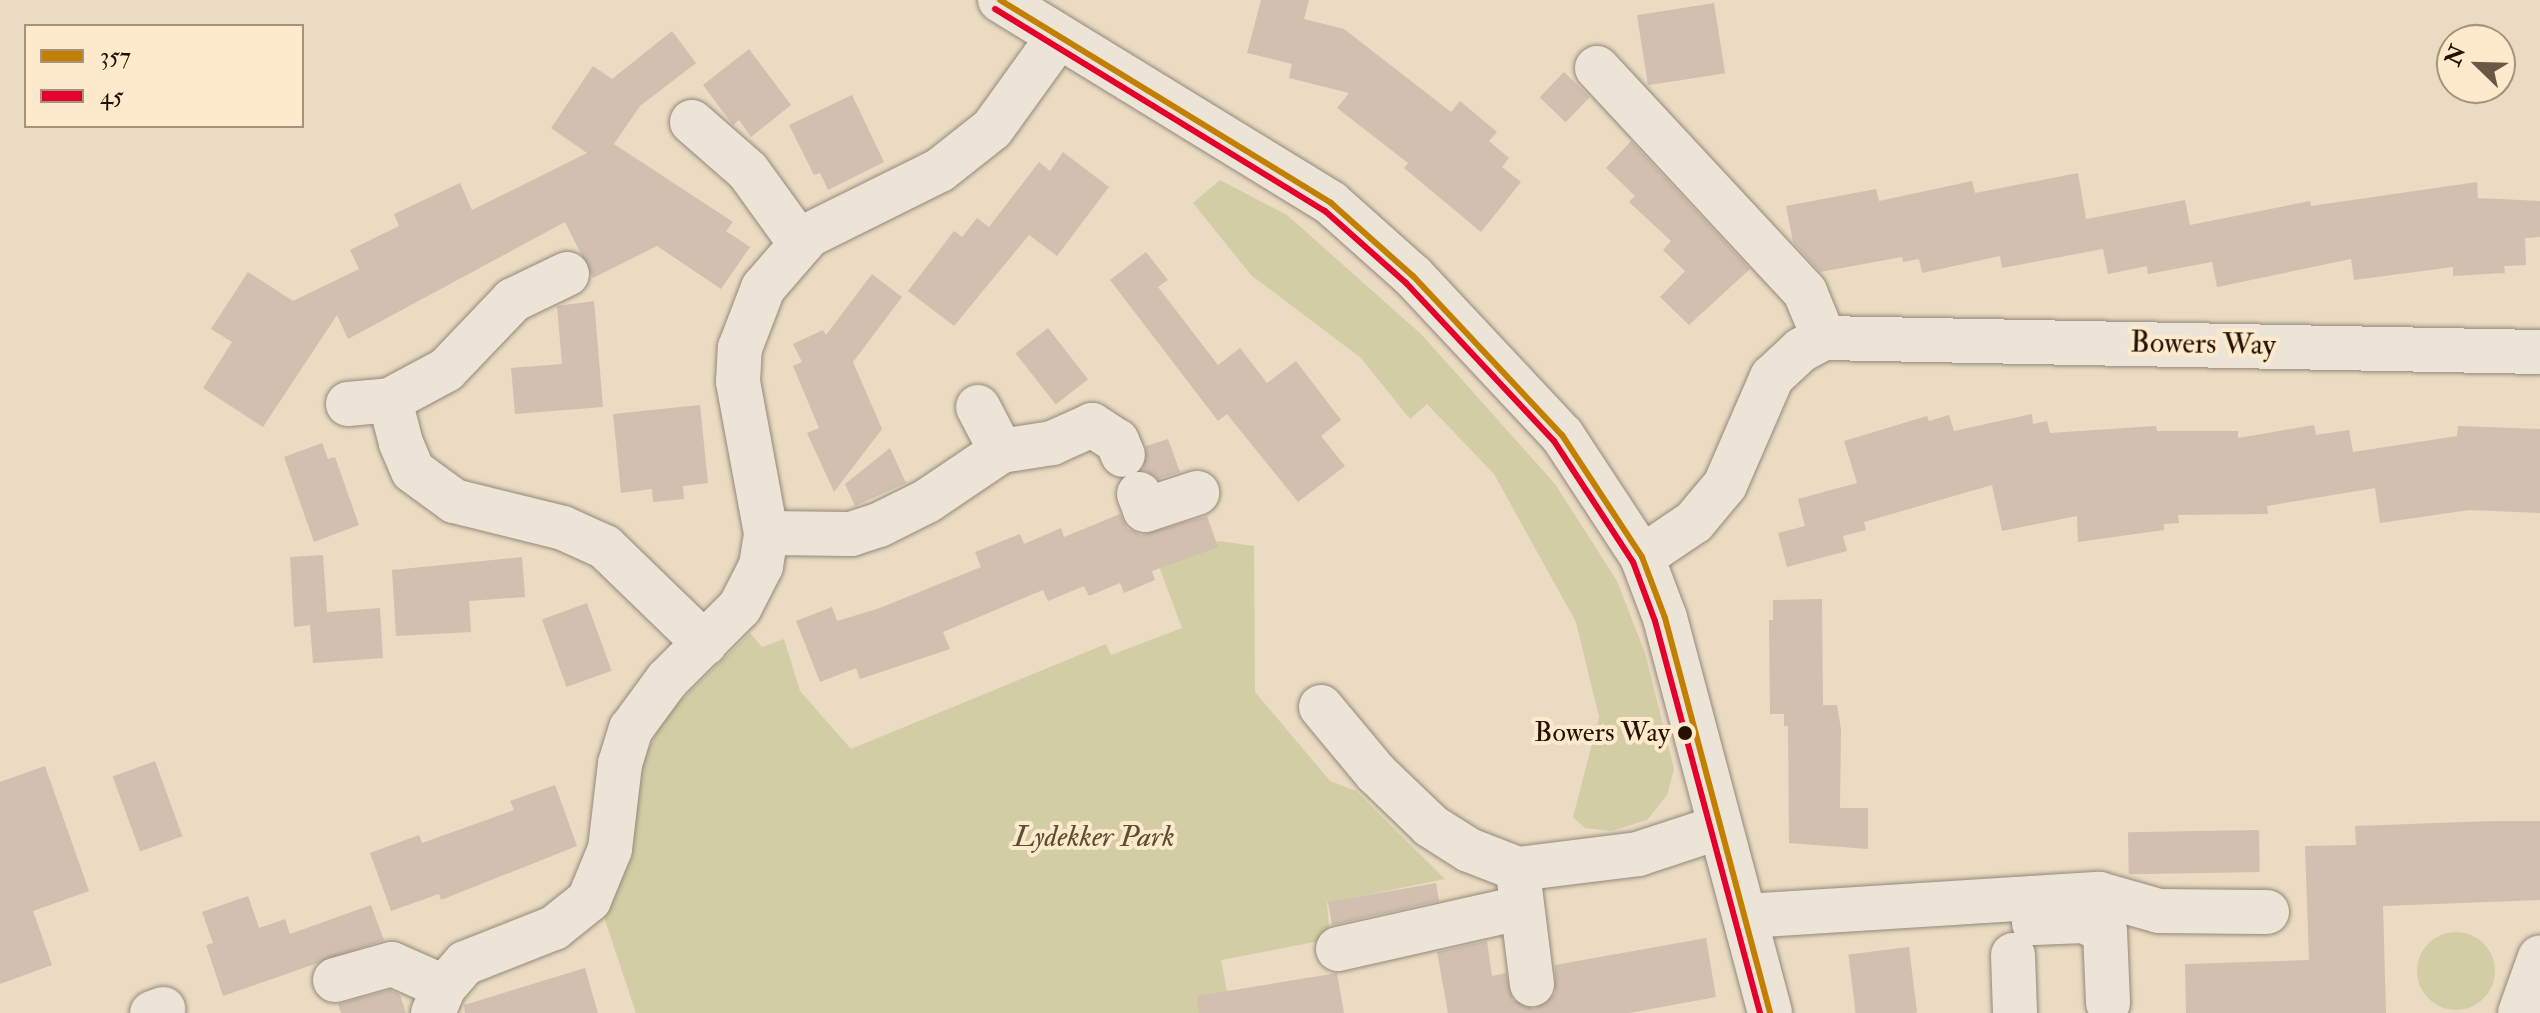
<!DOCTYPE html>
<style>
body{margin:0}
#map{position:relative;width:2540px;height:1013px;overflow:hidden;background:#eadbc2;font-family:"IM FELL Double Pica",serif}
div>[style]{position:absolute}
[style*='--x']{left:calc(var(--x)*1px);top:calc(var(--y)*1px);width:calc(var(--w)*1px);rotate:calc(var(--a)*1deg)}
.green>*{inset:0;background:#d2cda4}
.round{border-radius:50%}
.building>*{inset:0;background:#d2bfaf;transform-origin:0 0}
.roads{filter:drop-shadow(0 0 2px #948879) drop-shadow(0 0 2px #948879)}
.minor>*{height:44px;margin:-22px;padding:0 22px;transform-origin:22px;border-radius:22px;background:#ede4d8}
.bus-1>*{height:6px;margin:-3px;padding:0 3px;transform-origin:3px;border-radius:3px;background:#c38000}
.bus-2>*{height:6px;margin:-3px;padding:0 3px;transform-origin:3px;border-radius:3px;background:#e4002b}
.dots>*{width:22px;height:22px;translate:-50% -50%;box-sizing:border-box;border:4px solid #fdeacc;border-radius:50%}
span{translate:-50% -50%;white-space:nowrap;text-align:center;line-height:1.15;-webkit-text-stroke:8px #fdeacc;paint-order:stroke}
.bus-label{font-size:28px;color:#271002}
.right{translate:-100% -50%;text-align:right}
.street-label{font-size:30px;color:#271002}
.park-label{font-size:30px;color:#5c4e32;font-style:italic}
.legend{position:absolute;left:24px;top:24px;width:280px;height:104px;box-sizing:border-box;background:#fdeacc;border:2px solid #a7937b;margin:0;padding:10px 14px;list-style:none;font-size:24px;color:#271002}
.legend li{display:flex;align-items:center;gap:16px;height:40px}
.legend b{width:40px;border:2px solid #a7937b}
.north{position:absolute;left:2436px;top:24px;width:80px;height:80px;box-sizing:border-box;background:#fdeacc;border:2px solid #a7937b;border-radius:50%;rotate:293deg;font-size:22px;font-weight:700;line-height:32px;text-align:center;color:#271002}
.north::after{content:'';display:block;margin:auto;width:28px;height:36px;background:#6b5745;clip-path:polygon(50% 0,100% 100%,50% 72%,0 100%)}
</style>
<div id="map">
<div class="green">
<div style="clip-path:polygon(1220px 180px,1287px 215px,1422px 335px,1555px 484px,1617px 581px,1645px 653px,1674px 769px,1667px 795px,1647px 820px,1611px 831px,1585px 828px,1573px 817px,1599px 717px,1576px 622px,1494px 474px,1427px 404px,1410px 419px,1361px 358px,1251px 275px,1193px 203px)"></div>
<div style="clip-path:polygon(1219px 541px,1254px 546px,1255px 692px,1330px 781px,1356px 791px,1445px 879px,1327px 903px,1330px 939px,1221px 960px,1231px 1013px,636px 1013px,604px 917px,632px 857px,640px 768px,664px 717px,750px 633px,762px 647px,784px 639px,800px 691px,851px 749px,1106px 644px,1111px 655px,1182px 628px,1157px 561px)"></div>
<div class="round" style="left:2417px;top:932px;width:78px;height:78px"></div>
</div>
<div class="building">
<div style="clip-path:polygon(1261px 0,1309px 0,1304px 19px,1344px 29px,1451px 112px,1460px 101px,1497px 132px,1489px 141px,1509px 158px,1502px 167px,1521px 182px,1481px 232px,1404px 168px,1408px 163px,1337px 108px,1349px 93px,1289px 78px,1292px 64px,1247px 53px)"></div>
<div style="left:1714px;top:3px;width:71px;height:78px;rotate:81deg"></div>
<div style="clip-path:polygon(672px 31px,696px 63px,640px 106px,614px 144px,733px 222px,726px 231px,750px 247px,721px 289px,657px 246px,593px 278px,565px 222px,348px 339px,337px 315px,263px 427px,203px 388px,232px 342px,211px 329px,248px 272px,293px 301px,359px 269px,350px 250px,399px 226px,394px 214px,460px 183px,472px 210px,587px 153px,551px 128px,593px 66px,612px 79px)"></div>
<div style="clip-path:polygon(749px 49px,791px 105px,751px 137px,739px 120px,733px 125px,703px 85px)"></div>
<div style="left:1564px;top:72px;width:36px;height:35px;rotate:44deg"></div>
<div style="clip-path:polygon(852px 95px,884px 162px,828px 190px,820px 173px,814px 175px,789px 125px)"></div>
<div style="clip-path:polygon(1631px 141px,1750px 269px,1689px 325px,1660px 297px,1685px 271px,1663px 250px,1671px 241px,1629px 202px,1635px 196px,1606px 168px)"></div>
<div style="clip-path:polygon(1063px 152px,1109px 187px,1057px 256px,1029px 235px,954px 326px,908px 291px,954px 231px,962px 237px,977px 218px,989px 227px,1039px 162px,1050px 171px)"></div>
<div style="clip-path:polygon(2078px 173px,2086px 219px,2185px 200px,2190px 225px,2310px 201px,2311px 206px,2477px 182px,2478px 198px,2540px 201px,2540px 237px,2525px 238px,2526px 265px,2504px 266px,2505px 273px,2453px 276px,2453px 267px,2354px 280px,2351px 259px,2217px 287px,2212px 262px,2148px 274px,2147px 266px,2108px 274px,2103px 249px,2002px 268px,2000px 256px,1922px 273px,1919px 259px,1903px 262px,1902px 257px,1820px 272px,1793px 242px,1786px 206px,1876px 189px,1879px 201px,1972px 181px,1975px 193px)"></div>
<div style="clip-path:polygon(1146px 252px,1168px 280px,1158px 287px,1218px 365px,1240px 348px,1267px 383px,1296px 361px,1341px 420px,1321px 436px,1345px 466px,1298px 502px,1227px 414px,1218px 421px,1110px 280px)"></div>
<div style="clip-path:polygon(872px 274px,902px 297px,853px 362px,882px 429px,834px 492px,807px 433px,819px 428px,793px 366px,802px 362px,793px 344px,823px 330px,826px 335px)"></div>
<div style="clip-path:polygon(594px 301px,603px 407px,515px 414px,511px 368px,562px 364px,557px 306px)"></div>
<div style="left:1048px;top:328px;width:65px;height:41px;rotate:52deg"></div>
<div style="clip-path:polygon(700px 405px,708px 483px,683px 486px,684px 499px,653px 502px,652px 489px,621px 493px,613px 414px)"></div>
<div style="clip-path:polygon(2032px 414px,2033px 424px,2047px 421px,2050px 433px,2156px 426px,2157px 431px,2238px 431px,2238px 438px,2314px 425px,2316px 435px,2349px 430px,2353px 452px,2457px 436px,2458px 426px,2540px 429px,2540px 513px,2469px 510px,2380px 523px,2375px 488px,2267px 506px,2268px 514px,2178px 515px,2179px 523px,2164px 524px,2164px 530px,2078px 542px,2077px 516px,2002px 531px,1992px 485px,1864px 522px,1866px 530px,1843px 536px,1847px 551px,1787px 567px,1778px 533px,1805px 526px,1798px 499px,1857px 483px,1844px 441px,1927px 416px,1929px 421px,1949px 415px,1954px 431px)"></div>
<div style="clip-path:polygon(1168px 439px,1180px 472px,1158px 479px,1143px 469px,1146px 446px)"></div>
<div style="clip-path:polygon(322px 443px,328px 459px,335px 457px,359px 525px,314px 542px,284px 457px)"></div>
<div style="clip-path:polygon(890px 448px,906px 483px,855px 506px,845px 484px)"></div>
<div style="clip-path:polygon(1120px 514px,1128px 529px,1141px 535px,1207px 516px,1218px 547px,1152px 571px,1155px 580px,1124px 593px,1120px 583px,1089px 596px,1084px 586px,1048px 601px,1043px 590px,943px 632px,950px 649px,860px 679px,856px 668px,820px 682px,796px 621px,832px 607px,837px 621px,880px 608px,981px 567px,975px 552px,1020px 534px,1024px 544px,1061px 528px,1064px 537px)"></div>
<div style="clip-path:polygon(323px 555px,327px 612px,380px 608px,383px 658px,313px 663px,310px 625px,294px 627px,290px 557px)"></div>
<div style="clip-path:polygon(522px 557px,525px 597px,469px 601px,471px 632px,396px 636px,392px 570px)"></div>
<div style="clip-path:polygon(1822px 599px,1823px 705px,1837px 705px,1841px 729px,1840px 808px,1868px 808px,1868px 849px,1789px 843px,1788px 726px,1784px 726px,1784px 714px,1770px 714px,1769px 620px,1773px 620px,1773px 600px)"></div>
<div style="left:587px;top:603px;width:72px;height:48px;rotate:70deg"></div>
<div style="left:155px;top:761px;width:80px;height:45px;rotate:70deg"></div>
<div style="clip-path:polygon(45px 766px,89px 891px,33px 911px,52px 965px,0 984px,0 782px)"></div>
<div style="clip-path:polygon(555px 785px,577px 846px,441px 900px,439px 894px,391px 911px,370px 853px,419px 835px,422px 843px,514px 810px,510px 801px)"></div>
<div style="clip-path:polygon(2491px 821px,2540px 821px,2540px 900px,2383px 906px,2386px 1013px,2186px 1013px,2185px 964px,2309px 960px,2305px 846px,2356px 845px,2355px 826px)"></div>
<div style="left:2259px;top:830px;width:42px;height:131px;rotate:89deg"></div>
<div style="clip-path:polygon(1436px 883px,1439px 901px,1332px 925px,1328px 902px)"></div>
<div style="clip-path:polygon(248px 896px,259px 928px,285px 919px,290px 934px,371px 905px,384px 940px,223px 996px,206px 945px,213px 943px,202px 912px)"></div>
<div style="clip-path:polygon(1706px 938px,1716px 997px,1629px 1013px,1448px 1013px,1437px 952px,1487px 941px,1492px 976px,1506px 973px,1513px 1000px,1534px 1009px,1555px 994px,1555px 965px)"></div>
<div style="left:1909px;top:947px;width:66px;height:61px;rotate:83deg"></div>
<div style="clip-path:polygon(585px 968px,598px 1013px,465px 1013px,464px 1005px)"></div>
<div style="clip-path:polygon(1337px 973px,1344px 1013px,1199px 1013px,1197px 996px)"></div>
<div style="clip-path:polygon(390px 990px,400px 995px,406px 1013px,341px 1013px,338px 1004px)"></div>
</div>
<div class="roads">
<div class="minor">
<div style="--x:1000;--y:0;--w:388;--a:31.5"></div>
<div style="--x:1331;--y:203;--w:110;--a:41.7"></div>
<div style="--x:1413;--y:276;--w:218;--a:46.9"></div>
<div style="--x:1562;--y:435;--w:146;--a:56.7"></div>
<div style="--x:1642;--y:557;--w:65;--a:69.3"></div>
<div style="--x:1665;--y:618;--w:409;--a:75.1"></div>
<div style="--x:1597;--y:68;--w:306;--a:47.1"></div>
<div style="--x:1805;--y:292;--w:50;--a:67.6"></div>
<div style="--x:692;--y:122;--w:74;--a:41.2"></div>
<div style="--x:748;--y:171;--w:89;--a:54.2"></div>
<div style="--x:567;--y:274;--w:60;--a:154.3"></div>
<div style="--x:513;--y:300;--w:97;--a:133.7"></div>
<div style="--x:446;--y:370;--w:64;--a:151.8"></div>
<div style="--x:390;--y:400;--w:44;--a:75.7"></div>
<div style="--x:401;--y:443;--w:30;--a:67"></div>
<div style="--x:413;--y:471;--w:51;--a:36.2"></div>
<div style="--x:454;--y:501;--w:112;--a:13.9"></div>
<div style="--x:563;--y:528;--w:46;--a:24.3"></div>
<div style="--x:605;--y:547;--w:139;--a:44.1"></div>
<div style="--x:348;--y:404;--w:42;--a:-5.4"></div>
<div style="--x:978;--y:407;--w:50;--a:62.4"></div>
<div style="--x:1139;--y:494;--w:17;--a:69"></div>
<div style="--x:1145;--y:510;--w:55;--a:-18.1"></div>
<div style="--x:766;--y:533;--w:85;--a:0.7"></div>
<div style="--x:851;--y:534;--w:29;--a:-18"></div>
<div style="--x:879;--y:525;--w:54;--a:-26.6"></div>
<div style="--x:927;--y:501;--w:89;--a:-34"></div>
<div style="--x:1001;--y:451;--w:52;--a:-8.9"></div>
<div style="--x:1052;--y:443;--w:44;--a:-24.2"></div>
<div style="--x:1092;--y:425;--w:30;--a:33"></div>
<div style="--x:1117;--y:441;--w:15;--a:67"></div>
<div style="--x:1642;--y:557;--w:63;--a:-33.9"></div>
<div style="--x:1694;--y:522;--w:48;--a:-50"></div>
<div style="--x:1725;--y:485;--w:118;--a:-66.5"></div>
<div style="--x:1772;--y:377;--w:40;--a:-43"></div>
<div style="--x:1801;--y:350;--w:26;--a:-28"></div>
<div style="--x:1824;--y:338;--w:716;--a:1.12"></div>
<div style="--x:1321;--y:707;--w:86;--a:50.2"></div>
<div style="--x:1376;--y:773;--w:76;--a:43.9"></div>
<div style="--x:1431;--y:826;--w:45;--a:32.3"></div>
<div style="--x:1469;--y:850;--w:53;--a:21.2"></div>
<div style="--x:1518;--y:869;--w:121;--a:-7.1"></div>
<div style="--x:1638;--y:854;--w:86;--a:-18.2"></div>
<div style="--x:1519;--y:880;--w:105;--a:82.9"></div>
<div style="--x:1746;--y:916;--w:354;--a:-3.6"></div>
<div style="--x:2099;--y:894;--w:62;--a:15.8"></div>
<div style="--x:2159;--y:911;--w:108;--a:0.5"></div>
<div style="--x:2034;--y:923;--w:50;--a:-2.3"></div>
<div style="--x:2084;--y:921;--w:23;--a:25"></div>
<div style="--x:2105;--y:931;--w:72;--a:87.6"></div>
<div style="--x:1338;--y:949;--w:187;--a:-12.7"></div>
<div style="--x:2013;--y:955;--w:58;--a:88"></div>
<div style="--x:335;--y:980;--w:59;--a:-15.7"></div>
<div style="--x:392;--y:964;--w:57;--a:23.9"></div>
<div style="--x:152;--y:1013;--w:12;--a:-20"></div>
<div style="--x:433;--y:1013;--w:28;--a:-67"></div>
<div style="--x:444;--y:987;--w:32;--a:-49"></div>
<div style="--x:465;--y:963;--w:96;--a:-21.5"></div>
<div style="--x:554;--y:928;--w:45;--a:-38.7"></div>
<div style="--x:589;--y:900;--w:55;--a:-67.6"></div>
<div style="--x:610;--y:849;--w:86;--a:-83.3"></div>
<div style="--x:620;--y:764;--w:37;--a:-73"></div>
<div style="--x:631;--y:729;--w:61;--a:-53.7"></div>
<div style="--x:667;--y:680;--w:103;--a:-45"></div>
<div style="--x:740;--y:607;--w:46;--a:-62.9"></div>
<div style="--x:761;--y:566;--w:33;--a:-81"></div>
<div style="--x:766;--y:533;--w:154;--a:-100.5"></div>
<div style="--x:738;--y:382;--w:34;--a:-87"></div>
<div style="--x:740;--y:348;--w:64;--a:-69"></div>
<div style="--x:763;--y:288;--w:70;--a:-49"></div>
<div style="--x:809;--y:235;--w:146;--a:-26.4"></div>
<div style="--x:940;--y:170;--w:66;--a:-38.3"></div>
<div style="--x:992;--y:129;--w:111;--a:-54.2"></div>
<div style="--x:2520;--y:1013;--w:59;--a:-70.3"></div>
</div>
</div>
<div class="bus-1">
<div style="--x:1000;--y:0;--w:388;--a:31.5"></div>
<div style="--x:1331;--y:203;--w:110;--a:41.7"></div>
<div style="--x:1413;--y:276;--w:218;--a:46.9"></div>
<div style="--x:1562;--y:435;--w:146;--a:56.7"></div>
<div style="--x:1642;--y:557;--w:65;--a:69.3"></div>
<div style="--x:1665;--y:618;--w:409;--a:75.1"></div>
</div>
<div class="bus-2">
<div style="--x:995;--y:9;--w:387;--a:31.5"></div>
<div style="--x:1325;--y:211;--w:108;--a:41.6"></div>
<div style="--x:1406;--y:283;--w:216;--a:46.9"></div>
<div style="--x:1554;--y:441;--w:145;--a:56.9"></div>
<div style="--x:1633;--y:562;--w:63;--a:69.6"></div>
<div style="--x:1655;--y:621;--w:406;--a:75"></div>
</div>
<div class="dots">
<div style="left:1685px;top:733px;background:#271002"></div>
</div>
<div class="bus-label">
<span class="right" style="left:1670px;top:733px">Bowers Way</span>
</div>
<div class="street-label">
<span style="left:2203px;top:344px;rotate:1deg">Bowers Way</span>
</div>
<div class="park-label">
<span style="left:1094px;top:837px">Lydekker Park</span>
</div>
<ul class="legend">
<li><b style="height:10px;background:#c38000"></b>357</li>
<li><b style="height:10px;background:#e4002b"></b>45</li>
</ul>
<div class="north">N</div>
</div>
